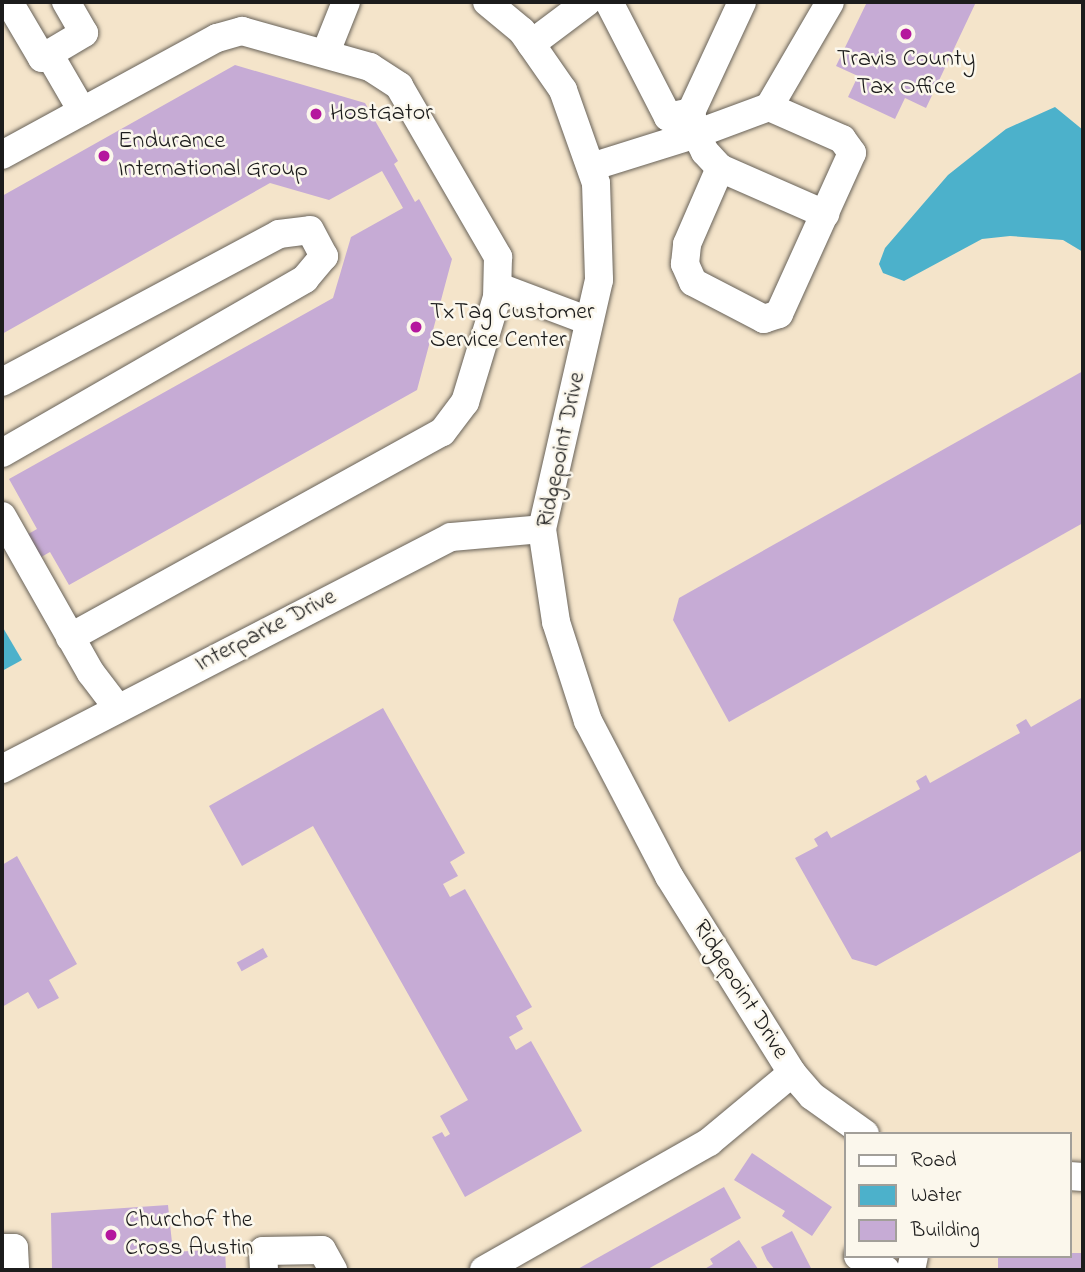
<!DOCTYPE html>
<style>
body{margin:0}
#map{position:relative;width:1085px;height:1272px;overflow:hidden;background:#f4e4ca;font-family:"Indie Flower",sans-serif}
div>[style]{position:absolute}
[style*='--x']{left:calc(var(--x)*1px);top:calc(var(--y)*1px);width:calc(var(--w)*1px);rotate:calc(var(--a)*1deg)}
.water>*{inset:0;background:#4cb1cb}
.building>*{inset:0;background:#c6abd5;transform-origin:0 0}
.roads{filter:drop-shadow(0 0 2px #686259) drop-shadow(0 0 2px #686259)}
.minor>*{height:28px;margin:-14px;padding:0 14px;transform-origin:14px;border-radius:14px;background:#fff}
.dots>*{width:19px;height:19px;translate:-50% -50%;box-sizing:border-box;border:4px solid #fbf7ec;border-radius:50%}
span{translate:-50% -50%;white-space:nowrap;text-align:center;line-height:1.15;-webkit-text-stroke:5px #fbf7ec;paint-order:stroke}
.poi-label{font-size:24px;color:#1c1c1c}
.left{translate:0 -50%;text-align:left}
.street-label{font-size:24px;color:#1c1c1c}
.frame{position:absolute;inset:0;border:4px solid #1c1c1c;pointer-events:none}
.legend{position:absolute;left:844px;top:1132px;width:228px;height:126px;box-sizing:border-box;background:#fbf7ec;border:2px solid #a29f99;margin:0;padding:9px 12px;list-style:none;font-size:21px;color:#1c1c1c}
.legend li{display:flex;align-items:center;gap:14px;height:35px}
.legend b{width:35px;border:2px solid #a29f99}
</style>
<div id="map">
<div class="water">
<div style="clip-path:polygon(1055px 107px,1083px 130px,1083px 252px,1063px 240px,1010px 236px,982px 239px,904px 281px,883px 273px,879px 264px,885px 248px,948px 175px,1006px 129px)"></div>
<div style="clip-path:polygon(2px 626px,22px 660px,2px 671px)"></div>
</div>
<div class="building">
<div style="clip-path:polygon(867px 2px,976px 2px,926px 108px,905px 98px,895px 119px,848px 97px,858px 76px,836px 66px)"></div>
<div style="clip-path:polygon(235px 65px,365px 103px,398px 161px,394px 164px,415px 202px,419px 199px,452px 259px,417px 390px,69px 585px,50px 552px,36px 560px,23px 537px,37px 529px,9px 479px,333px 298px,351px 237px,403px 208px,382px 171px,329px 200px,270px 183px,2px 334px,2px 196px)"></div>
<div style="clip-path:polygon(1083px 371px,1083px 523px,729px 722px,673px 620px,679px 598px)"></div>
<div style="clip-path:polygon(1083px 697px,1083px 850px,876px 966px,852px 959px,795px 858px,818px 846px,814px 839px,827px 831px,831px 838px,920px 789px,916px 781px,926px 775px,930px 783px,1020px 733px,1016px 725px,1026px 719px,1031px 727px)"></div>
<div style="clip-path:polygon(383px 708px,465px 853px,450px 862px,458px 876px,443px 884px,450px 897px,465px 889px,532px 1007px,516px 1016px,523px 1029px,509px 1037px,516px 1050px,531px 1041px,582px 1131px,465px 1197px,432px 1137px,442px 1132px,445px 1137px,450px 1134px,440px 1116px,468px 1100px,313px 826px,242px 866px,209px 806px)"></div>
<div style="clip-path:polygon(17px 856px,77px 964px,49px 980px,59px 998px,38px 1009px,28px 992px,2px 1007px,2px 865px)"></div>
<div style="left:263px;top:948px;width:10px;height:30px;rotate:61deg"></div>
<div style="clip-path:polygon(752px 1153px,832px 1207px,812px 1236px,782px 1216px,785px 1211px,734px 1180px)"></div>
<div style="clip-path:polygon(724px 1187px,741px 1218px,646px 1270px,576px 1270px)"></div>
<div style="clip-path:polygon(168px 1205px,173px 1252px,225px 1249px,226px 1270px,52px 1270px,51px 1213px)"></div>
<div style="clip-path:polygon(792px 1231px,812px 1270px,775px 1270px,767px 1260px,761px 1247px)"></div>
<div style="clip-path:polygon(739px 1240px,758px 1269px,703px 1270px,713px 1264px,710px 1259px)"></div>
<div style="clip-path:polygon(1069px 1253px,1083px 1253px,1083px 1270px,998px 1270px,998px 1256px)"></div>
</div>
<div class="roads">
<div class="minor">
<div style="--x:9;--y:2;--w:65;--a:59.5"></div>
<div style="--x:42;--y:58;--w:49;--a:-30.8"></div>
<div style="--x:84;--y:33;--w:36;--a:-120"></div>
<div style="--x:487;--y:2;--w:45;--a:39.6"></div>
<div style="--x:522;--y:31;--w:72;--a:55.2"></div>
<div style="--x:563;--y:90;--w:99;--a:70.5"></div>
<div style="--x:596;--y:183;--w:97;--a:88.2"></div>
<div style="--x:599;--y:280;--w:255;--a:102.9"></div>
<div style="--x:542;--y:529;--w:94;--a:81.4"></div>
<div style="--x:556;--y:622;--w:104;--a:72.1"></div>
<div style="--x:588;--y:721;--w:175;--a:62.4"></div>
<div style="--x:669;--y:876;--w:232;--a:58"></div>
<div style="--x:792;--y:1073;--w:30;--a:49"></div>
<div style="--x:812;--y:1096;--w:65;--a:35.6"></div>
<div style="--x:609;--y:2;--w:129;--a:62.8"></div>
<div style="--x:668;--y:117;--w:24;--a:-12"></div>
<div style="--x:531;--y:44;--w:70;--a:-36.9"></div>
<div style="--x:326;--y:52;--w:54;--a:-68.2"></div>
<div style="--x:49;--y:54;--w:66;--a:59.9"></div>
<div style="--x:769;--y:107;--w:121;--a:-59.8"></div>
<div style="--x:2;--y:155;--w:245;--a:-28.6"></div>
<div style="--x:217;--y:38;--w:26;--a:-16"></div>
<div style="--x:242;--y:31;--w:133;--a:15.7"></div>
<div style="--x:370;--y:67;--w:35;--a:33"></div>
<div style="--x:399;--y:86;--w:198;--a:59.9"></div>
<div style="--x:498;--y:257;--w:40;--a:91.4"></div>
<div style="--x:497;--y:297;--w:110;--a:106.9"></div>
<div style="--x:465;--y:402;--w:38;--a:127"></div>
<div style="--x:442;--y:432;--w:425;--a:151.1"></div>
<div style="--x:591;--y:167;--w:110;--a:-17.4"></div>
<div style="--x:696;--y:134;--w:78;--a:-20.3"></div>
<div style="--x:769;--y:107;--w:80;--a:23.7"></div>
<div style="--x:842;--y:139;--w:17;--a:54"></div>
<div style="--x:852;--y:153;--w:177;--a:114.4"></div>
<div style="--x:779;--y:314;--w:16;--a:162"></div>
<div style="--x:764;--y:319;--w:80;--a:-152.5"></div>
<div style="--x:693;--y:282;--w:20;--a:-114"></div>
<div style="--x:685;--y:264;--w:20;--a:-84"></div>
<div style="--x:687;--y:244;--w:83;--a:-66.5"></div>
<div style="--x:720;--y:168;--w:22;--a:-133"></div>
<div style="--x:705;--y:152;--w:20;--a:-117"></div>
<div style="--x:696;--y:134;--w:23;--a:-103"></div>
<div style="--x:691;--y:112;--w:121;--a:-65.1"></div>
<div style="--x:720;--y:168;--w:115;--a:23.7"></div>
<div style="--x:499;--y:287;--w:96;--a:20.7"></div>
<div style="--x:2;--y:382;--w:314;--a:-28.1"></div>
<div style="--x:279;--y:234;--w:31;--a:-7"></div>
<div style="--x:310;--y:230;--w:30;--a:62"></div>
<div style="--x:324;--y:256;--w:30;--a:130"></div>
<div style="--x:305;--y:279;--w:349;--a:150.1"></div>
<div style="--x:2;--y:516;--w:180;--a:60.5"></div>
<div style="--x:91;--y:673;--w:43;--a:52.6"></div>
<div style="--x:2;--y:769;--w:505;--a:-27.33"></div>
<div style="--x:451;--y:537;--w:91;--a:-5"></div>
<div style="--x:1069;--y:1176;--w:14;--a:4"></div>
<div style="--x:2;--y:1248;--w:12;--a:0"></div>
<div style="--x:14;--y:1248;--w:22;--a:87"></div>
<div style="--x:858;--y:1256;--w:31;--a:27"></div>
<div style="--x:264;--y:1270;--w:19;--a:-93"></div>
<div style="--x:263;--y:1251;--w:59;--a:-1"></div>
<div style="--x:322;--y:1250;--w:23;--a:61"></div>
<div style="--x:484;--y:1270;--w:259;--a:-29.6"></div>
<div style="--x:709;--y:1142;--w:108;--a:-39.7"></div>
<div style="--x:911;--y:1270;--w:14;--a:-78"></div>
</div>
</div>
<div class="dots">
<div style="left:906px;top:34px;background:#b5179e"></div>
<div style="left:316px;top:114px;background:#b5179e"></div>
<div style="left:104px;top:156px;background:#b5179e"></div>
<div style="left:416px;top:327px;background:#b5179e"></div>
<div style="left:111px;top:1235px;background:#b5179e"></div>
</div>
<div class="poi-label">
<span style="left:906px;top:74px">Travis County<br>Tax Office</span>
<span class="left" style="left:330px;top:114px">HostGator</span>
<span class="left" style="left:118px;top:156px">Endurance<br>International Group</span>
<span class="left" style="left:430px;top:327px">TxTag Customer<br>Service Center</span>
<span class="left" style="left:125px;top:1235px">Churchof the<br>Cross Austin</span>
</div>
<div class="street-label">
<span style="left:562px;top:450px;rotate:-78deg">Ridgepoint Drive</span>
<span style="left:266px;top:631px;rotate:-27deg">Interparke Drive</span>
<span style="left:740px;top:990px;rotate:58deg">Ridgepoint Drive</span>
</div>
<div class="frame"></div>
<ul class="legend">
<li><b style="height:9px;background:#fff"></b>Road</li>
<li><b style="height:19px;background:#4cb1cb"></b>Water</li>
<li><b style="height:19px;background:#c6abd5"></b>Building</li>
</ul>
</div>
